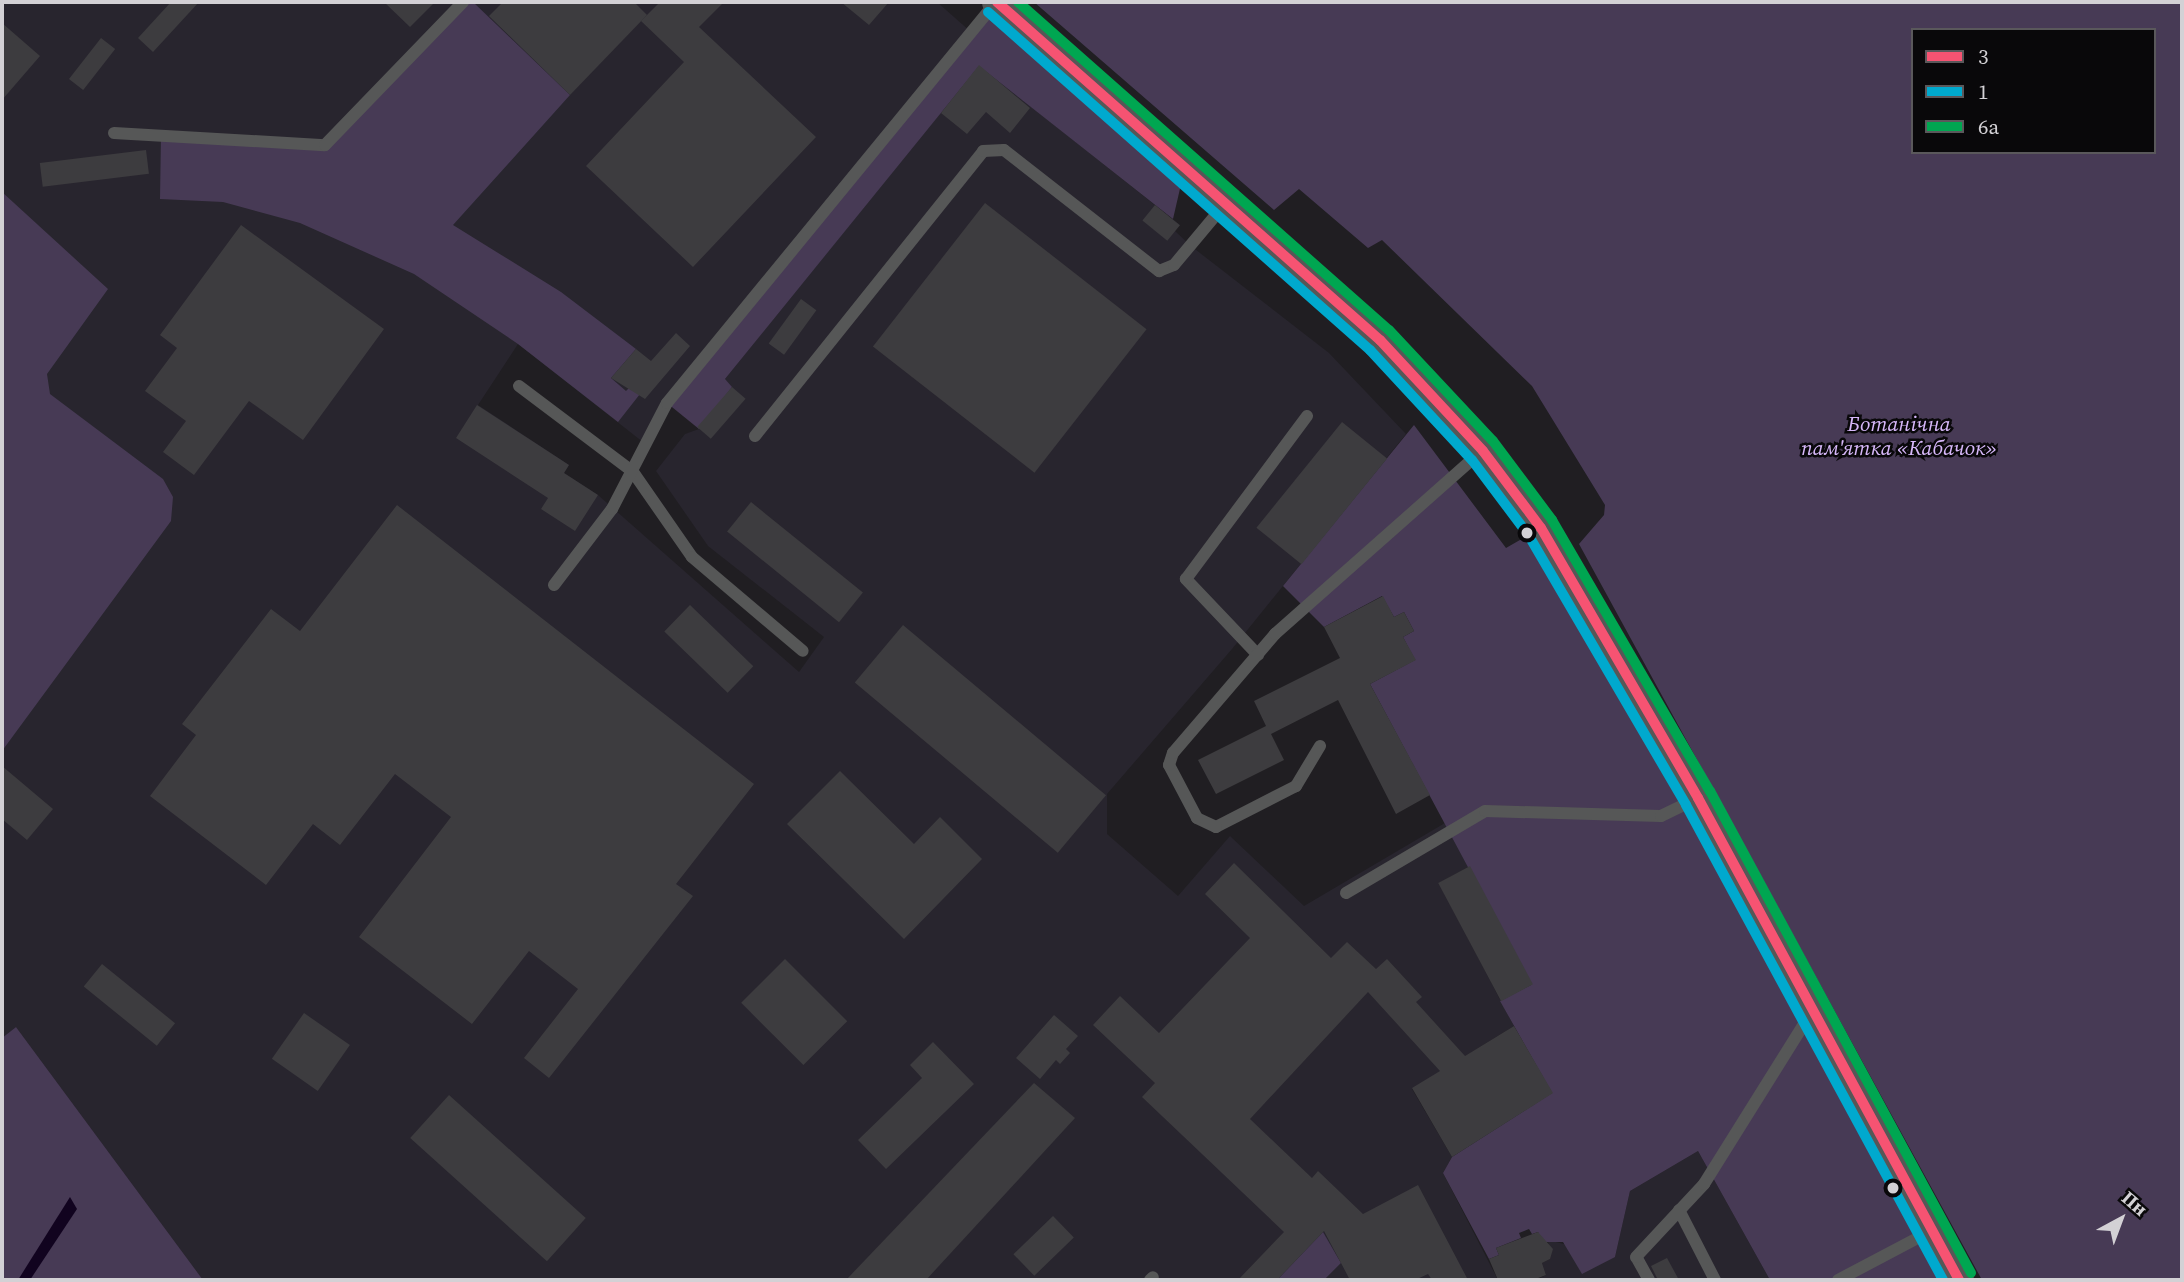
<!DOCTYPE html>
<meta charset="utf-8">
<style>
body{margin:0}
#map{position:relative;width:2184px;height:1282px;overflow:hidden;background:#201e22;font-family:"Source Serif 4",serif}
div>[style]{position:absolute}
[style*='--x']{left:calc(var(--x)*1px);top:calc(var(--y)*1px);width:calc(var(--w)*1px);rotate:calc(var(--a)*1deg)}
.built>*{inset:0;background:#28252e}
.green>*{inset:0;background:#473a55}
.water>*{inset:0;background:#11031f}
.building>*{inset:0;background:#3d3c3f;transform-origin:0 0}
.service>*{height:12px;margin:-6px;padding:0 6px;transform-origin:6px;border-radius:6px;background:#565757}
.tertiary>*{height:30px;margin:-15px;padding:0 15px;transform-origin:15px;border-radius:15px;background:#565757}
.bus-1>*{height:10px;margin:-5px;padding:0 5px;transform-origin:5px;border-radius:5px;background:#f65372}
.bus-2>*{height:10px;margin:-5px;padding:0 5px;transform-origin:5px;border-radius:5px;background:#00a9ce}
.bus-3>*{height:10px;margin:-5px;padding:0 5px;transform-origin:5px;border-radius:5px;background:#00a651}
.dots>*{width:19px;height:19px;translate:-50% -50%;box-sizing:border-box;border:4px solid #09080a;border-radius:50%}
span{translate:-50% -50%;white-space:nowrap;text-align:center;line-height:1.15;-webkit-text-stroke:5px #09080a;paint-order:stroke}
.park-label{font-size:21px;color:#d7b8fa;font-style:italic}
.frame{position:absolute;inset:0;border:4px solid #d3d1d5;pointer-events:none}
.legend{position:absolute;left:1911px;top:28px;width:245px;height:126px;box-sizing:border-box;background:#09080a;border:2px solid #5a585b;margin:0;padding:9px 12px;list-style:none;font-size:21px;color:#d3d1d5}
.legend li{display:flex;align-items:center;gap:14px;height:35px}
.legend b{width:35px;border:2px solid #5a585b}
.north{position:absolute;left:2086px;top:1184px;width:70px;height:70px;-webkit-text-stroke:5px #09080a;paint-order:stroke;rotate:41deg;font-size:19px;font-weight:700;line-height:28px;text-align:center;color:#d3d1d5}
.north::after{content:'';display:block;margin:auto;width:24px;height:32px;background:#d3d1d5;clip-path:polygon(50% 0,100% 100%,50% 72%,0 100%)}
</style>
<div id="map">
<div class="built">
<div style="clip-path:polygon(2px 2px,937px 2px,971px 32px,667px 403px,648px 446px,518px 344px,478px 405px,569px 465px,564px 473px,598px 495px,799px 672px,824px 637px,708px 546px,656px 471px,685px 434px,699px 429px,725px 379px,979px 65px,1180px 225px,1175px 231px,1191px 246px,1329px 353px,1406px 434px,1232px 649px,1107px 794px,1107px 834px,1178px 896px,1230px 836px,1304px 906px,1445px 823px,1470px 866px,1439px 883px,1514px 1026px,1412px 1089px,1452px 1157px,1443px 1173px,1498px 1280px,1324px 1280px,1341px 1263px,1323px 1233px,1277px 1280px,203px 1280px,16px 1027px,2px 1038px)"></div>
<div style="clip-path:polygon(1698px 1151px,1770px 1280px,1536px 1280px,1546px 1275px,1542px 1263px,1550px 1259px,1548px 1240px,1615px 1257px,1630px 1191px)"></div>
</div>
<div class="green">
<div style="clip-path:polygon(463px 2px,473px 2px,570px 95px,453px 225px,561px 292px,636px 349px,611px 378px,626px 391px,630px 387px,640px 394px,618px 422px,518px 344px,414px 274px,300px 223px,223px 202px,160px 199px,161px 135px,325px 145px)"></div>
<div style="clip-path:polygon(evenodd,1034px 2px,2182px 2px,2182px 1280px,1982px 1280px,1579px 544px,1604px 515px,1605px 505px,1532px 386px,1382px 240px,1368px 248px,1299px 189px,1274px 210px,1034px 2px,1913px 30px,2154px 30px,2154px 152px,1913px 152px,1913px 30px)"></div>
<div style="clip-path:polygon(987px 13px,1182px 180px,1173px 219px,979px 66px,725px 379px,732px 387px,699px 429px,667px 403px)"></div>
<div style="clip-path:polygon(2px 192px,108px 289px,47px 374px,50px 394px,163px 479px,173px 497px,171px 521px,2px 751px)"></div>
<div style="clip-path:polygon(1414px 425px,1506px 548px,1541px 528px,1959px 1280px,1770px 1280px,1698px 1151px,1630px 1191px,1615px 1257px,1582px 1274px,1563px 1242px,1543px 1242px,1538px 1232px,1532px 1234px,1529px 1229px,1519px 1233px,1521px 1238px,1496px 1248px,1499px 1255px,1489px 1259px,1443px 1173px,1452px 1157px,1552px 1093px,1500px 1001px,1531px 985px,1370px 684px,1415px 660px,1403px 637px,1414px 631px,1404px 612px,1394px 617px,1382px 596px,1324px 627px,1283px 586px)"></div>
<div style="clip-path:polygon(16px 1027px,203px 1280px,2px 1280px,2px 1038px)"></div>
<div style="clip-path:polygon(1323px 1232px,1341px 1263px,1324px 1280px,1277px 1280px)"></div>
</div>
<div class="water">
<div style="clip-path:polygon(70px 1197px,77px 1209px,30px 1280px,18px 1280px)"></div>
</div>
<div class="building">
<div style="clip-path:polygon(171px 2px,199px 2px,153px 52px,138px 38px)"></div>
<div style="clip-path:polygon(384px 2px,435px 2px,410px 27px)"></div>
<div style="clip-path:polygon(503px 2px,634px 2px,647px 15px,570px 95px,489px 16px)"></div>
<div style="clip-path:polygon(660px 2px,724px 2px,699px 27px,816px 137px,693px 267px,586px 166px,684px 62px,641px 21px)"></div>
<div style="clip-path:polygon(841px 2px,889px 2px,869px 25px)"></div>
<div style="clip-path:polygon(2px 23px,40px 56px,2px 100px)"></div>
<div style="left:101px;top:38px;width:18px;height:52px;rotate:38deg"></div>
<div style="clip-path:polygon(979px 65px,1030px 108px,1010px 133px,986px 112px,967px 134px,941px 113px)"></div>
<div style="left:146px;top:150px;width:24px;height:107px;rotate:83deg"></div>
<div style="left:985px;top:203px;width:205px;height:182px;rotate:38deg"></div>
<div style="left:1155px;top:205px;width:32px;height:20px;rotate:39deg"></div>
<div style="clip-path:polygon(241px 225px,384px 329px,303px 440px,249px 401px,194px 475px,163px 452px,186px 421px,145px 391px,177px 348px,160px 335px)"></div>
<div style="left:801px;top:299px;width:19px;height:55px;rotate:36deg"></div>
<div style="clip-path:polygon(676px 333px,690px 346px,645px 399px,611px 378px,636px 349px,651px 361px)"></div>
<div style="left:732px;top:387px;width:18px;height:53px;rotate:41deg"></div>
<div style="clip-path:polygon(477px 405px,569px 465px,564px 473px,598px 495px,575px 531px,541px 509px,548px 498px,456px 438px)"></div>
<div style="left:1342px;top:422px;width:58px;height:136px;rotate:39deg"></div>
<div style="left:751px;top:502px;width:144px;height:38px;rotate:39deg"></div>
<div style="clip-path:polygon(397px 505px,754px 784px,676px 884px,693px 896px,549px 1078px,524px 1058px,578px 989px,529px 951px,472px 1024px,359px 937px,451px 817px,395px 774px,340px 845px,313px 824px,266px 885px,150px 796px,196px 735px,182px 724px,271px 609px,300px 631px)"></div>
<div style="clip-path:polygon(1383px 596px,1394px 617px,1404px 612px,1414px 631px,1403px 637px,1416px 660px,1370px 684px,1430px 795px,1396px 814px,1338px 700px,1271px 734px,1284px 760px,1216px 794px,1198px 760px,1266px 726px,1254px 701px,1340px 658px,1324px 627px)"></div>
<div style="left:690px;top:605px;width:88px;height:37px;rotate:44deg"></div>
<div style="left:903px;top:625px;width:265px;height:75px;rotate:40deg"></div>
<div style="clip-path:polygon(2px 766px,53px 809px,27px 840px,2px 819px)"></div>
<div style="clip-path:polygon(840px 771px,914px 844px,940px 817px,982px 859px,904px 939px,787px 824px)"></div>
<div style="clip-path:polygon(1234px 863px,1331px 958px,1347px 942px,1376px 969px,1387px 959px,1422px 997px,1416px 1002px,1465px 1056px,1514px 1026px,1553px 1093px,1452px 1157px,1412px 1088px,1440px 1071px,1368px 992px,1250px 1119px,1312px 1178px,1318px 1171px,1363px 1214px,1418px 1185px,1468px 1280px,1432px 1280px,1428px 1274px,1415px 1280px,1350px 1280px,1324px 1231px,1277px 1280px,1238px 1280px,1284px 1232px,1142px 1097px,1155px 1083px,1093px 1025px,1120px 996px,1159px 1033px,1250px 938px,1205px 894px)"></div>
<div style="left:1470px;top:866px;width:134px;height:36px;rotate:62deg"></div>
<div style="left:785px;top:959px;width:88px;height:62px;rotate:45deg"></div>
<div style="left:102px;top:964px;width:94px;height:29px;rotate:39deg"></div>
<div style="left:304px;top:1013px;width:56px;height:56px;rotate:35deg"></div>
<div style="clip-path:polygon(1054px 1015px,1078px 1036px,1066px 1049px,1070px 1053px,1060px 1064px,1056px 1060px,1040px 1079px,1016px 1058px)"></div>
<div style="clip-path:polygon(933px 1042px,974px 1084px,886px 1169px,858px 1140px,922px 1078px,910px 1065px)"></div>
<div style="clip-path:polygon(1034px 1083px,1075px 1118px,926px 1280px,846px 1280px)"></div>
<div style="left:449px;top:1095px;width:184px;height:58px;rotate:42deg"></div>
<div style="left:1053px;top:1216px;width:30px;height:55px;rotate:46deg"></div>
<div style="clip-path:polygon(1538px 1232px,1553px 1249px,1550px 1259px,1542px 1263px,1546px 1275px,1533px 1280px,1498px 1280px,1489px 1259px,1499px 1255px,1496px 1248px)"></div>
<div style="clip-path:polygon(1667px 1258px,1679px 1280px,1658px 1280px,1651px 1266px)"></div>
</div>
<div class="service">
<div style="--x:114;--y:133;--w:211;--a:3.3"></div>
<div style="--x:325;--y:145;--w:199;--a:-46"></div>
<div style="--x:519;--y:386;--w:143;--a:37"></div>
<div style="--x:633;--y:472;--w:103;--a:55.2"></div>
<div style="--x:692;--y:557;--w:145;--a:40.3"></div>
<div style="--x:755;--y:436;--w:365;--a:-51.3"></div>
<div style="--x:983;--y:151;--w:21;--a:-3"></div>
<div style="--x:1004;--y:150;--w:197;--a:38"></div>
<div style="--x:1159;--y:271;--w:16;--a:-22"></div>
<div style="--x:1174;--y:265;--w:80;--a:-50.1"></div>
<div style="--x:554;--y:585;--w:96;--a:-52.7"></div>
<div style="--x:612;--y:509;--w:119;--a:-62.6"></div>
<div style="--x:667;--y:403;--w:519;--a:-50.63"></div>
<div style="--x:1258;--y:655;--w:105;--a:-133.5"></div>
<div style="--x:1186;--y:579;--w:203;--a:-53.4"></div>
<div style="--x:1320;--y:746;--w:47;--a:121"></div>
<div style="--x:1296;--y:786;--w:90;--a:152.9"></div>
<div style="--x:1216;--y:827;--w:21;--a:-155"></div>
<div style="--x:1197;--y:818;--w:60;--a:-117.8"></div>
<div style="--x:1169;--y:765;--w:13;--a:-72"></div>
<div style="--x:1173;--y:753;--w:157;--a:-49.4"></div>
<div style="--x:1275;--y:634;--w:276;--a:-41.5"></div>
<div style="--x:1346;--y:893;--w:161;--a:-30.5"></div>
<div style="--x:1485;--y:811;--w:176;--a:1.6"></div>
<div style="--x:1661;--y:816;--w:41;--a:-25.9"></div>
<div style="--x:1679;--y:1210;--w:79;--a:62.8"></div>
<div style="--x:1150;--y:1280;--w:4;--a:-45"></div>
<div style="--x:1649;--y:1280;--w:26;--a:-119"></div>
<div style="--x:1636;--y:1257;--w:100;--a:-47"></div>
<div style="--x:1704;--y:1184;--w:204;--a:-58"></div>
<div style="--x:1838;--y:1280;--w:105;--a:-27.8"></div>
</div>
<div class="tertiary">
<div style="--x:997;--y:2;--w:511;--a:41.43"></div>
<div style="--x:1380;--y:340;--w:151;--a:47.1"></div>
<div style="--x:1483;--y:451;--w:96;--a:53"></div>
<div style="--x:1541;--y:528;--w:312;--a:59.8"></div>
<div style="--x:1698;--y:798;--w:548;--a:61.56"></div>
</div>
<div class="bus-1">
<div style="--x:997;--y:2;--w:511;--a:41.43"></div>
<div style="--x:1380;--y:340;--w:151;--a:47.1"></div>
<div style="--x:1483;--y:451;--w:96;--a:53"></div>
<div style="--x:1541;--y:528;--w:312;--a:59.8"></div>
<div style="--x:1698;--y:798;--w:548;--a:61.56"></div>
</div>
<div class="bus-2">
<div style="--x:988;--y:12;--w:510;--a:41.5"></div>
<div style="--x:1370;--y:350;--w:150;--a:47.2"></div>
<div style="--x:1472;--y:460;--w:95;--a:53.1"></div>
<div style="--x:1529;--y:536;--w:311;--a:59.7"></div>
<div style="--x:1686;--y:805;--w:540;--a:61.58"></div>
</div>
<div class="bus-3">
<div style="--x:1018;--y:2;--w:495;--a:41.5"></div>
<div style="--x:1389;--y:330;--w:152;--a:46.9"></div>
<div style="--x:1493;--y:441;--w:99;--a:53.2"></div>
<div style="--x:1552;--y:520;--w:314;--a:59.8"></div>
<div style="--x:1710;--y:791;--w:548;--a:61.56"></div>
</div>
<div class="dots">
<div style="left:1527px;top:533px;background:#d3d1d5"></div>
<div style="left:1893px;top:1188px;background:#d3d1d5"></div>
</div>
<div class="park-label">
<span style="left:1899px;top:436px">Ботанічна<br>пам'ятка «Кабачок»</span>
</div>
<div class="frame"></div>
<ul class="legend">
<li><b style="height:9px;background:#f65372"></b>3</li>
<li><b style="height:9px;background:#00a9ce"></b>1</li>
<li><b style="height:9px;background:#00a651"></b>6а</li>
</ul>
<div class="north">Пн</div>
</div>
